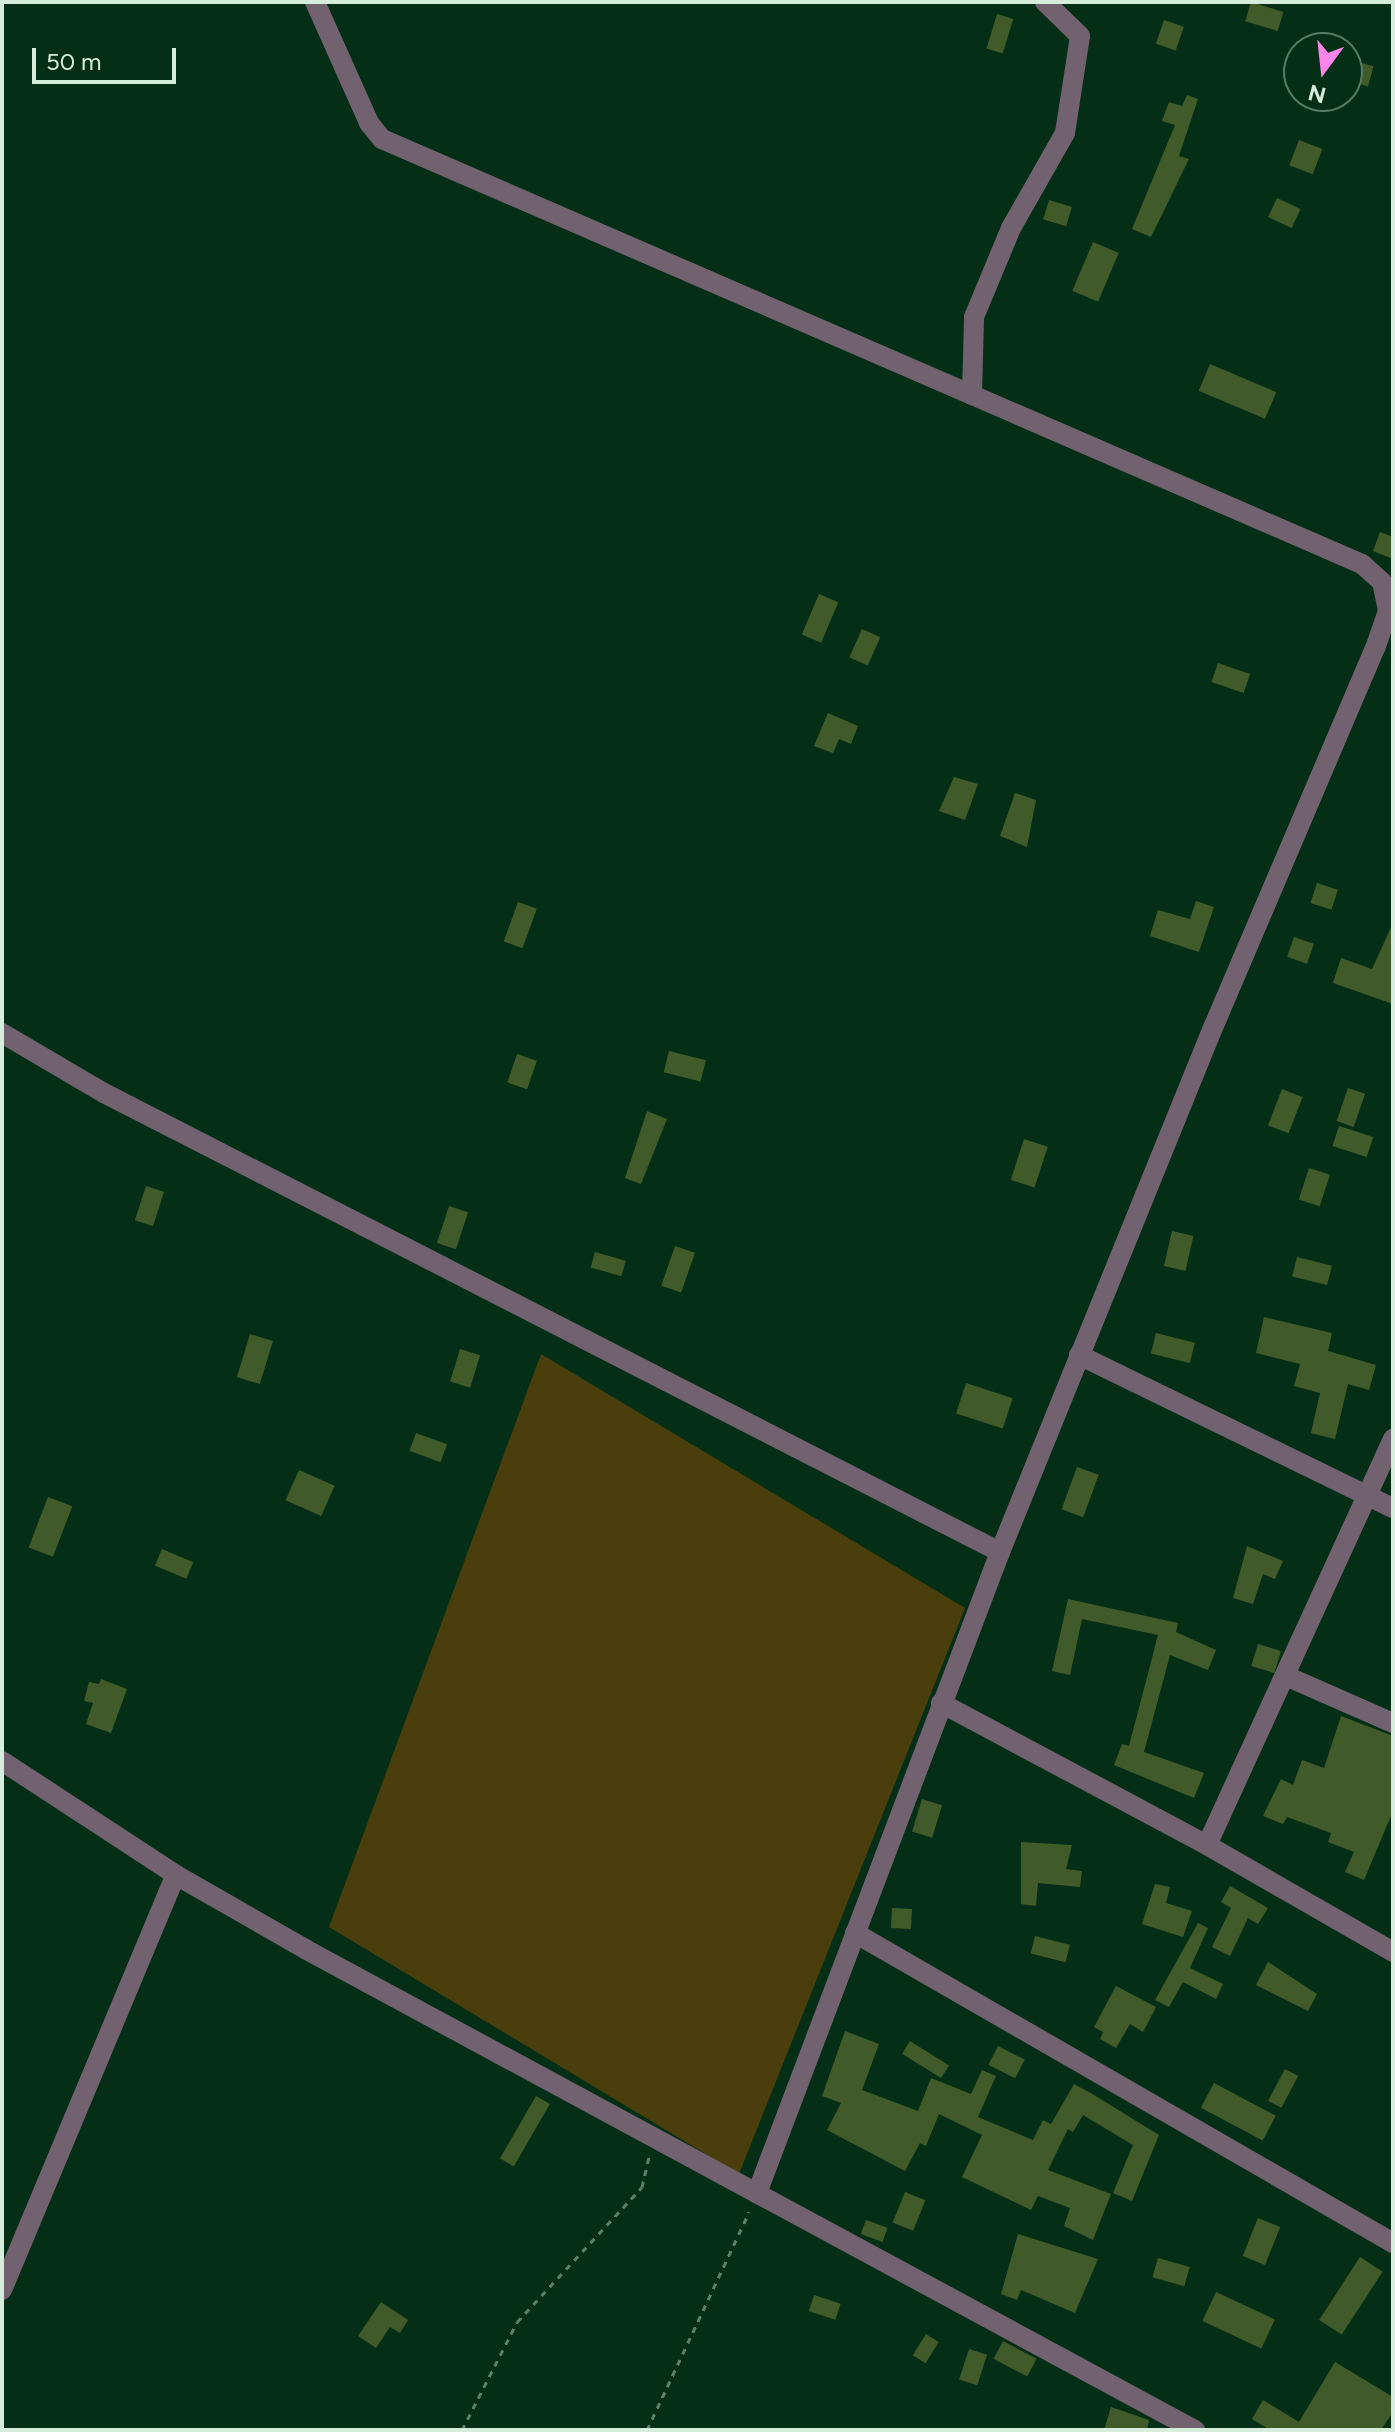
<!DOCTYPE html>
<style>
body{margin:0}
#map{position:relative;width:1395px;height:2432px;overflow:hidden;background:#042f16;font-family:Figtree,sans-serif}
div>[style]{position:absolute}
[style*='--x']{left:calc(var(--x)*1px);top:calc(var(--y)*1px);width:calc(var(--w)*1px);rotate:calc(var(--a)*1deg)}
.green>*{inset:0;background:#4b3e0d}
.building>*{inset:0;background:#405b29;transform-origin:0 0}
.path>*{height:3px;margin-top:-1.5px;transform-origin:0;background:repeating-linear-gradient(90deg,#5e806a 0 6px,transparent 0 12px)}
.minor>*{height:20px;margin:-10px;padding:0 10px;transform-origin:10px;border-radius:10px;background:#72616f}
span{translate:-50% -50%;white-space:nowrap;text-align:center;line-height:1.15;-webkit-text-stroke:6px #042f16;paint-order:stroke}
.frame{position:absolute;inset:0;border:4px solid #d7eddc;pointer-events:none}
.north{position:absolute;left:1283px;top:32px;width:80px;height:80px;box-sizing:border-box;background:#042f16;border:2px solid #587b65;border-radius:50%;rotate:195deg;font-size:22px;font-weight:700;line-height:32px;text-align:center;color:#d7eddc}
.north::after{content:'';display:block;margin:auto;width:28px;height:36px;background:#f987e9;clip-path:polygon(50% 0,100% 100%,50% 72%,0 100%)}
.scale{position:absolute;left:32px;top:48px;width:144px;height:36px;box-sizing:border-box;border:4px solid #d7eddc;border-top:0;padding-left:10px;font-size:24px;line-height:28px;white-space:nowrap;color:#d7eddc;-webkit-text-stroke:6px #042f16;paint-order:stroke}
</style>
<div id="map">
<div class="green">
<div style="clip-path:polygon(541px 1354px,965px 1608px,739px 2174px,329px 1927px)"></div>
</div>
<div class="building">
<div style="left:1251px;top:2px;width:34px;height:20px;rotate:17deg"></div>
<div style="left:997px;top:14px;width:17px;height:36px;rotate:17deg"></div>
<div style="left:1164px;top:20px;width:21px;height:25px;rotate:19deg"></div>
<div style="left:1358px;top:62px;width:16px;height:21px;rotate:15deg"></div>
<div style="clip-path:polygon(1187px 95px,1198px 99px,1179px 156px,1189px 159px,1151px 237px,1132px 229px,1175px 125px,1162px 121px,1169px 102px,1182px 106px)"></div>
<div style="left:1299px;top:140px;width:25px;height:27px;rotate:21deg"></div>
<div style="left:1277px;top:198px;width:26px;height:21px;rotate:25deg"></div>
<div style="left:1049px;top:200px;width:24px;height:20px;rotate:17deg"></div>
<div style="left:1093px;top:242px;width:28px;height:53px;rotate:23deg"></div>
<div style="left:1210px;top:364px;width:72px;height:29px;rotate:23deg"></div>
<div style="clip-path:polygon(1380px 532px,1393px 537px,1393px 559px,1373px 551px)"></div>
<div style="left:819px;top:594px;width:21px;height:44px;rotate:23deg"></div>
<div style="left:862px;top:629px;width:20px;height:31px;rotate:24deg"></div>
<div style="left:1218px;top:663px;width:34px;height:20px;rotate:19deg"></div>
<div style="clip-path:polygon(828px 713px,858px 726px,851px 744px,839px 739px,833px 753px,814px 746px)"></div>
<div style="clip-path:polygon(954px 777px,978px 784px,965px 820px,939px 811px)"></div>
<div style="clip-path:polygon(1015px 793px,1036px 800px,1027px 847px,1000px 836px)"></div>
<div style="left:1317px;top:883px;width:22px;height:21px;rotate:18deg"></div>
<div style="clip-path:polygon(1196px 901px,1214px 907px,1199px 952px,1150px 936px,1158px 910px,1190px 919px)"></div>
<div style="left:518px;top:902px;width:20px;height:42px;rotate:20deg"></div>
<div style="clip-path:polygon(1393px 923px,1393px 1004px,1333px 983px,1341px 958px,1372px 969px)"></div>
<div style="left:1294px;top:937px;width:21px;height:21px;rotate:19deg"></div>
<div style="left:669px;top:1051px;width:38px;height:22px;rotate:14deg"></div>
<div style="left:517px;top:1054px;width:21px;height:30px;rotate:19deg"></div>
<div style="left:1348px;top:1088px;width:18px;height:35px;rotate:19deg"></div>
<div style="left:1282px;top:1089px;width:22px;height:39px;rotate:21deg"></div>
<div style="clip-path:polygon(647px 1111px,667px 1119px,641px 1184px,625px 1178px)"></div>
<div style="left:1339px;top:1126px;width:36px;height:21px;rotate:18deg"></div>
<div style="left:1024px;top:1139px;width:25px;height:43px;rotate:18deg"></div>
<div style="left:1309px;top:1168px;width:22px;height:33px;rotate:18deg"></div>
<div style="left:146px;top:1186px;width:19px;height:36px;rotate:18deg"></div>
<div style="left:449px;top:1206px;width:20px;height:39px;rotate:18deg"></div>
<div style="left:1172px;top:1231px;width:22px;height:36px;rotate:13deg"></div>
<div style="left:675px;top:1246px;width:21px;height:42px;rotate:19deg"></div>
<div style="left:595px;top:1252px;width:32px;height:16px;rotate:16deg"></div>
<div style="left:1297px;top:1257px;width:36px;height:20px;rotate:14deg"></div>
<div style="clip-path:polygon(1264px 1317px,1332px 1333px,1328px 1351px,1376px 1365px,1369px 1390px,1348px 1384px,1335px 1439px,1311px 1433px,1320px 1393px,1294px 1386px,1300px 1364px,1256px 1353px)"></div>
<div style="left:1156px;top:1333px;width:40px;height:21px;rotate:14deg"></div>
<div style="left:250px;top:1334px;width:24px;height:45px;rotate:17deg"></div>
<div style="left:460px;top:1349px;width:21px;height:34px;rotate:17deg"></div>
<div style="left:966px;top:1383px;width:49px;height:32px;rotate:18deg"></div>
<div style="left:416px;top:1433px;width:33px;height:19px;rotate:20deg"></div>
<div style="left:1077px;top:1467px;width:23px;height:45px;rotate:20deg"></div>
<div style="left:299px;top:1470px;width:39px;height:33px;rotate:24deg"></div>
<div style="left:48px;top:1497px;width:26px;height:54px;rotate:21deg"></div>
<div style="clip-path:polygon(1247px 1546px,1283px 1561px,1275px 1579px,1263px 1574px,1253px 1604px,1233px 1598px)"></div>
<div style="left:162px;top:1549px;width:34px;height:18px;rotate:23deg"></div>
<div style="clip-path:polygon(1068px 1599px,1178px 1623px,1176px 1632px,1216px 1650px,1208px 1670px,1170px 1655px,1144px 1752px,1204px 1773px,1194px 1798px,1114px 1765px,1122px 1744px,1129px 1746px,1158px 1635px,1082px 1619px,1070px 1675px,1052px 1671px)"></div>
<div style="left:1258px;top:1644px;width:24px;height:23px;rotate:17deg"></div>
<div style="clip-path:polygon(101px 1679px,127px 1689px,111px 1733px,86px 1724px,93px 1703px,84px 1701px,89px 1682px,99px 1684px)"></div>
<div style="clip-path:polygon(1341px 1716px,1393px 1736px,1393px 1811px,1364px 1880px,1345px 1872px,1354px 1852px,1328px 1842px,1331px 1833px,1287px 1817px,1283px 1824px,1263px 1816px,1281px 1779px,1293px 1785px,1302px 1760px,1324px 1768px)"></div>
<div style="left:922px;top:1799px;width:21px;height:34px;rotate:17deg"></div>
<div style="clip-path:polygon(1021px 1842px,1072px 1845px,1066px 1869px,1082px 1871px,1080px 1887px,1038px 1883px,1036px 1906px,1021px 1904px)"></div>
<div style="clip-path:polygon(1155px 1884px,1170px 1887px,1166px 1903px,1192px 1911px,1183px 1937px,1142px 1924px)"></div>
<div style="clip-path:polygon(1230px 1886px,1268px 1908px,1258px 1924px,1248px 1918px,1230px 1956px,1212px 1947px,1231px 1908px,1221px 1902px)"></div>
<div style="left:892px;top:1908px;width:20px;height:20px;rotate:3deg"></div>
<div style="clip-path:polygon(1198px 1923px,1208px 1928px,1190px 1968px,1223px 1984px,1216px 1999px,1183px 1982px,1169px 2007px,1155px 2000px)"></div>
<div style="left:1035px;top:1936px;width:36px;height:18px;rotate:14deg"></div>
<div style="clip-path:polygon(1268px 1962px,1317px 1994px,1308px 2011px,1256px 1985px)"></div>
<div style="clip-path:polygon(1116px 1986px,1156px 2007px,1143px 2032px,1130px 2024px,1116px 2048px,1100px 2039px,1103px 2032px,1094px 2027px)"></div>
<div style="clip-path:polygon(845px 2031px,879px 2044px,862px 2090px,918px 2111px,931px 2078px,971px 2094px,982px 2070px,996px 2076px,978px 2117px,1033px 2140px,1043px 2120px,1051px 2124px,1074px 2084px,1094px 2095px,1159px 2135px,1132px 2201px,1113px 2193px,1133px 2145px,1083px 2115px,1073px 2132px,1068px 2129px,1048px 2170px,1111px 2194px,1093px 2240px,1064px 2226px,1070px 2208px,1038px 2196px,1031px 2210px,962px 2177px,982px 2135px,939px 2114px,926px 2146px,920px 2143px,905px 2171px,827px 2130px,841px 2103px,822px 2096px)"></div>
<div style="left:910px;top:2041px;width:46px;height:15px;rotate:32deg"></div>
<div style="left:998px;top:2046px;width:30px;height:21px;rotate:27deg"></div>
<div style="left:1285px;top:2069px;width:15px;height:36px;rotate:28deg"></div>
<div style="left:1214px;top:2083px;width:70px;height:28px;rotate:28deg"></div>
<div style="left:536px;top:2096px;width:16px;height:72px;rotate:30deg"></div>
<div style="left:905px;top:2192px;width:22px;height:33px;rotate:22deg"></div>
<div style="left:1258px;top:2218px;width:24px;height:41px;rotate:22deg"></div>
<div style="left:866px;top:2220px;width:23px;height:15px;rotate:20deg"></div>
<div style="clip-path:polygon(1018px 2234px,1098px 2259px,1075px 2313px,1021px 2290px,1017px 2300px,1001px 2294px)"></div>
<div style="left:1360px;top:2257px;width:27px;height:75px;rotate:33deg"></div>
<div style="left:1158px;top:2258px;width:33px;height:20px;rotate:16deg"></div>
<div style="left:1216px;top:2292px;width:65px;height:32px;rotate:25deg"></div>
<div style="left:814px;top:2295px;width:28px;height:17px;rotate:18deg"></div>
<div style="clip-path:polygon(381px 2302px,408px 2320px,400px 2333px,390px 2327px,376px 2348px,358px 2336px)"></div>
<div style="left:926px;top:2334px;width:15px;height:25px;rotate:32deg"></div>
<div style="left:1003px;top:2341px;width:38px;height:20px;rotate:28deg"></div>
<div style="left:969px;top:2349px;width:19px;height:32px;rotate:18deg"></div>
<div style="clip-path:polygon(1335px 2362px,1393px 2397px,1393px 2412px,1381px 2430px,1270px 2430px,1252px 2419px,1263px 2400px,1299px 2422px)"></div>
<div style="clip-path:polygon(1111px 2407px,1149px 2420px,1147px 2430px,1104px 2430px)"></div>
</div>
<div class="path">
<div style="--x:462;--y:2430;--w:121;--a:-63"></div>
<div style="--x:517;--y:2322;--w:184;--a:-47.2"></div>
<div style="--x:642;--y:2187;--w:31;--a:-77"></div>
<div style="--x:647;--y:2430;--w:241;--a:-64.9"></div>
</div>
<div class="minor">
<div style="--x:315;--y:2;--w:133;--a:65.9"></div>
<div style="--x:369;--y:123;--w:21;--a:51"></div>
<div style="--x:382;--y:139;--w:1068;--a:23.45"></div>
<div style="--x:1362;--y:564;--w:27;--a:42"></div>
<div style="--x:1382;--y:582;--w:30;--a:78"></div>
<div style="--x:1388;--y:611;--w:39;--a:109"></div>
<div style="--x:1375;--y:648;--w:410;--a:113.1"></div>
<div style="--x:1214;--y:1025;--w:569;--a:112.1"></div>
<div style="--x:1000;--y:1552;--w:686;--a:110.76"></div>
<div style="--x:972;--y:395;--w:78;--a:-88.5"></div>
<div style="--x:974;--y:317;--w:96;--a:-67.4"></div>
<div style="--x:1011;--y:228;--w:109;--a:-60.4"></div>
<div style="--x:1065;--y:133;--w:98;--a:-81.2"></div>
<div style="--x:1080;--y:36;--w:49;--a:-135.8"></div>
<div style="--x:2;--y:1033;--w:118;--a:30.5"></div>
<div style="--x:104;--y:1093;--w:1007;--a:27.13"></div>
<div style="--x:1079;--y:1355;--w:349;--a:26"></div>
<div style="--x:1286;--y:1676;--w:117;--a:23.7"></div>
<div style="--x:941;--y:1703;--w:302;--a:28.1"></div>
<div style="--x:1207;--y:1845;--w:215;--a:29.9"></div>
<div style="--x:2;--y:1761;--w:208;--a:33.2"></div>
<div style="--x:176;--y:1875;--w:149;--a:29.8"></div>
<div style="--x:305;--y:1949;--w:1012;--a:28.39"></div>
<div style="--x:1207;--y:1845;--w:447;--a:-65.4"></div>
<div style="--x:855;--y:1933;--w:621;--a:29.95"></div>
<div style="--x:2;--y:2290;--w:450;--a:-67.3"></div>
</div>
<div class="frame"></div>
<div class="north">N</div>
<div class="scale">50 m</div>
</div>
